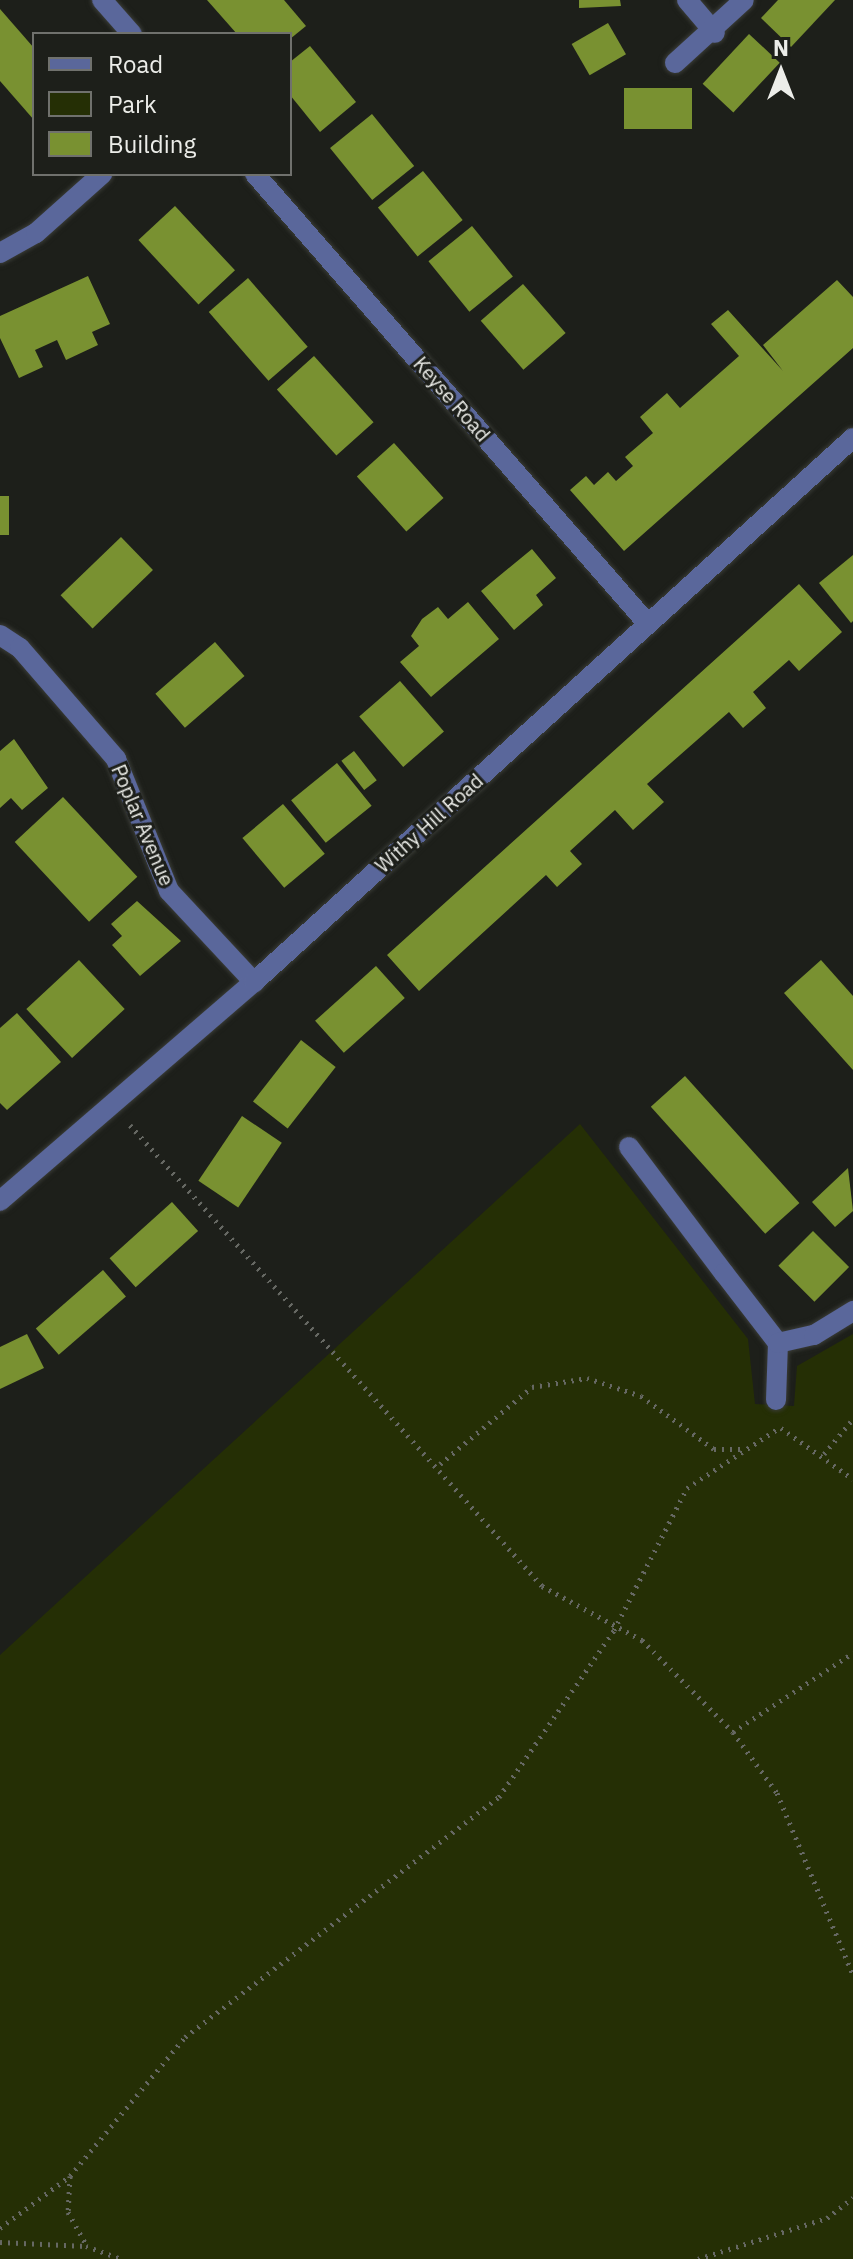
<!DOCTYPE html>
<style>
body{margin:0}
#map{position:relative;width:853px;height:2259px;overflow:hidden;background:#1d1f1a;font-family:"IBM Plex Sans",sans-serif}
div>[style]{position:absolute}
[style*='--x']{left:calc(var(--x)*1px);top:calc(var(--y)*1px);width:calc(var(--w)*1px);rotate:calc(var(--a)*1deg)}
.green>*{inset:0;background:#252f05}
.building>*{inset:0;background:#799131;transform-origin:0 0}
.path>*{height:5px;margin-top:-2.5px;transform-origin:0;background:repeating-linear-gradient(90deg,#666863 0 2px,transparent 0 8px)}
.roads{filter:drop-shadow(0 0 2px #3a3c37) drop-shadow(0 0 2px #3a3c37)}
.service>*{height:20px;margin:-10px;padding:0 10px;transform-origin:10px;border-radius:10px;background:#5a679b}
.minor>*{height:20px;margin:-10px;padding:0 10px;transform-origin:10px;border-radius:10px;background:#5a679b}
span{translate:-50% -50%;white-space:nowrap;text-align:center;line-height:1.15;-webkit-text-stroke:6px #1d1f1a;paint-order:stroke}
.street-label{font-size:20px;color:#ecede9}
.legend{position:absolute;left:32px;top:32px;width:260px;height:144px;box-sizing:border-box;background:#1d1f1a;border:2px solid #70716d;margin:0;padding:10px 14px;list-style:none;font-size:24px;color:#ecede9}
.legend li{display:flex;align-items:center;gap:16px;height:40px}
.legend b{width:40px;border:2px solid #70716d}
.north{position:absolute;left:741px;top:32px;width:80px;height:80px;-webkit-text-stroke:6px #1d1f1a;paint-order:stroke;rotate:0deg;font-size:22px;font-weight:700;line-height:32px;text-align:center;color:#ecede9}
.north::after{content:'';display:block;margin:auto;width:28px;height:36px;background:#ecede9;clip-path:polygon(50% 0,100% 100%,50% 72%,0 100%)}
</style>
<div id="map">
<div class="green">
<div style="clip-path:polygon(580px 1124px,748px 1339px,755px 1404px,794px 1406px,797px 1366px,853px 1334px,853px 2259px,0 2259px,0 1655px)"></div>
</div>
<div class="building">
<div style="clip-path:polygon(207px 0,284px 0,306px 26px,290px 39px,237px 34px)"></div>
<div style="clip-path:polygon(579px 0,620px 0,621px 6px,579px 8px)"></div>
<div style="clip-path:polygon(778px 0,835px 0,791px 47px,761px 18px)"></div>
<div style="clip-path:polygon(0 9px,34px 48px,34px 120px,0 81px)"></div>
<div style="left:608px;top:23px;width:36px;height:42px;rotate:60deg"></div>
<div style="left:749px;top:34px;width:42px;height:68px;rotate:43deg"></div>
<div style="clip-path:polygon(310px 46px,356px 102px,320px 132px,290px 95px,290px 62px)"></div>
<div style="left:624px;top:88px;width:68px;height:41px"></div>
<div style="left:372px;top:114px;width:67px;height:54px;rotate:51deg"></div>
<div style="left:423px;top:171px;width:63px;height:58px;rotate:51deg"></div>
<div style="left:175px;top:206px;width:88px;height:50px;rotate:47deg"></div>
<div style="left:472px;top:226px;width:65px;height:56px;rotate:51deg"></div>
<div style="clip-path:polygon(88px 276px,110px 324px,92px 332px,98px 345px,66px 360px,57px 340px,35px 350px,43px 367px,19px 378px,0 338px,0 316px)"></div>
<div style="left:248px;top:278px;width:91px;height:52px;rotate:49deg"></div>
<div style="clip-path:polygon(837px 280px,853px 297px,853px 348px,624px 551px,570px 490px,586px 476px,594px 485px,608px 472px,616px 481px,633px 466px,625px 457px,653px 433px,640px 417px,667px 393px,680px 408px,739px 356px,711px 324px,728px 310px,783px 371px,763px 345px)"></div>
<div style="left:523px;top:284px;width:65px;height:56px;rotate:49deg"></div>
<div style="left:314px;top:356px;width:89px;height:50px;rotate:48deg"></div>
<div style="left:394px;top:443px;width:74px;height:50px;rotate:48deg"></div>
<div style="left:0;top:496px;width:9px;height:39px"></div>
<div style="left:121px;top:537px;width:46px;height:84px;rotate:46deg"></div>
<div style="clip-path:polygon(532px 549px,556px 578px,536px 595px,543px 605px,514px 630px,481px 591px)"></div>
<div style="clip-path:polygon(853px 555px,853px 621px,851px 623px,819px 583px)"></div>
<div style="clip-path:polygon(799px 584px,842px 632px,799px 671px,789px 660px,753px 692px,766px 708px,743px 728px,729px 712px,647px 784px,664px 802px,633px 830px,615px 810px,570px 851px,582px 864px,557px 887px,546px 875px,419px 991px,387px 955px)"></div>
<div style="clip-path:polygon(468px 602px,499px 639px,431px 697px,400px 662px,419px 646px,411px 636px,422px 619px,438px 607px,448px 619px)"></div>
<div style="left:215px;top:642px;width:45px;height:79px;rotate:49deg"></div>
<div style="left:400px;top:681px;width:67px;height:54px;rotate:49deg"></div>
<div style="clip-path:polygon(14px 739px,48px 788px,22px 810px,11px 798px,0 808px,0 751px)"></div>
<div style="left:354px;top:751px;width:37px;height:16px;rotate:52deg"></div>
<div style="left:337px;top:763px;width:55px;height:59px;rotate:51deg"></div>
<div style="left:63px;top:797px;width:109px;height:66px;rotate:47deg"></div>
<div style="left:283px;top:804px;width:65px;height:53px;rotate:50deg"></div>
<div style="clip-path:polygon(137px 901px,181px 941px,140px 976px,112px 945px,122px 936px,111px 924px)"></div>
<div style="left:79px;top:960px;width:67px;height:72px;rotate:47deg"></div>
<div style="clip-path:polygon(821px 960px,853px 996px,853px 1070px,784px 993px)"></div>
<div style="left:376px;top:966px;width:43px;height:82px;rotate:48deg"></div>
<div style="clip-path:polygon(17px 1013px,61px 1062px,7px 1110px,0 1103px,0 1028px)"></div>
<div style="left:301px;top:1040px;width:44px;height:78px;rotate:38deg"></div>
<div style="left:685px;top:1076px;width:171px;height:46px;rotate:48deg"></div>
<div style="left:242px;top:1116px;width:48px;height:78px;rotate:34deg"></div>
<div style="clip-path:polygon(848px 1168px,853px 1211px,835px 1227px,812px 1202px)"></div>
<div style="left:172px;top:1202px;width:39px;height:84px;rotate:48deg"></div>
<div style="left:813px;top:1231px;width:51px;height:49px;rotate:45deg"></div>
<div style="left:103px;top:1270px;width:35px;height:89px;rotate:49deg"></div>
<div style="clip-path:polygon(27px 1334px,44px 1368px,0 1389px,0 1347px)"></div>
</div>
<div class="path">
<div style="--x:130;--y:1125;--w:618;--a:48.21"></div>
<div style="--x:542;--y:1586;--w:114;--a:28.4"></div>
<div style="--x:642;--y:1640;--w:129;--a:45.3"></div>
<div style="--x:733;--y:1732;--w:75;--a:54.2"></div>
<div style="--x:777;--y:1793;--w:197;--a:67.3"></div>
<div style="--x:781;--y:1428;--w:88;--a:35.3"></div>
<div style="--x:824;--y:1454;--w:45;--a:-50.4"></div>
<div style="--x:440;--y:1464;--w:120;--a:-39.9"></div>
<div style="--x:532;--y:1387;--w:56;--a:-9.3"></div>
<div style="--x:587;--y:1378;--w:57;--a:18.4"></div>
<div style="--x:641;--y:1396;--w:90;--a:36"></div>
<div style="--x:714;--y:1449;--w:31;--a:0"></div>
<div style="--x:733;--y:1732;--w:144;--a:-33.4"></div>
<div style="--x:70;--y:2176;--w:36;--a:93"></div>
<div style="--x:68;--y:2212;--w:38;--a:61"></div>
<div style="--x:0;--y:2228;--w:87;--a:-36.6"></div>
<div style="--x:70;--y:2176;--w:180;--a:-50.4"></div>
<div style="--x:185;--y:2037;--w:395;--a:-37.4"></div>
<div style="--x:499;--y:1797;--w:203;--a:-55.4"></div>
<div style="--x:614;--y:1630;--w:160;--a:-62.8"></div>
<div style="--x:687;--y:1488;--w:110;--a:-33.1"></div>
<div style="--x:0;--y:2242;--w:86;--a:2.7"></div>
<div style="--x:86;--y:2246;--w:38;--a:20"></div>
<div style="--x:698;--y:2259;--w:135;--a:-17.6"></div>
<div style="--x:827;--y:2218;--w:33;--a:-38"></div>
</div>
<div class="roads">
<div class="service">
<div style="--x:629;--y:1147;--w:158;--a:53"></div>
</div>
<div class="minor">
<div style="--x:102;--y:0;--w:45;--a:48.6"></div>
<div style="--x:687;--y:0;--w:43;--a:49.7"></div>
<div style="--x:675;--y:63;--w:93;--a:-42.4"></div>
<div style="--x:255;--y:174;--w:597;--a:48.87"></div>
<div style="--x:0;--y:253;--w:41;--a:-29.1"></div>
<div style="--x:36;--y:233;--w:89;--a:-41.8"></div>
<div style="--x:0;--y:635;--w:24;--a:33"></div>
<div style="--x:20;--y:648;--w:147;--a:49.1"></div>
<div style="--x:116;--y:759;--w:142;--a:68.1"></div>
<div style="--x:169;--y:891;--w:125;--a:47"></div>
<div style="--x:0;--y:1201;--w:335;--a:-40.8"></div>
<div style="--x:254;--y:982;--w:809;--a:-42.25"></div>
<div style="--x:724;--y:1273;--w:88;--a:52.4"></div>
<div style="--x:778;--y:1343;--w:57;--a:92"></div>
<div style="--x:778;--y:1343;--w:37;--a:-13"></div>
<div style="--x:814;--y:1335;--w:46;--a:-31.6"></div>
</div>
</div>
<div class="street-label">
<span style="left:452px;top:399px;rotate:49deg">Keyse Road</span>
<span style="left:429px;top:823px;rotate:-42deg">Withy Hill Road</span>
<span style="left:143px;top:825px;rotate:67deg">Poplar Avenue</span>
</div>
<ul class="legend">
<li><b style="height:10px;background:#5a679b"></b>Road</li>
<li><b style="height:22px;background:#252f05"></b>Park</li>
<li><b style="height:22px;background:#799131"></b>Building</li>
</ul>
<div class="north">N</div>
</div>
